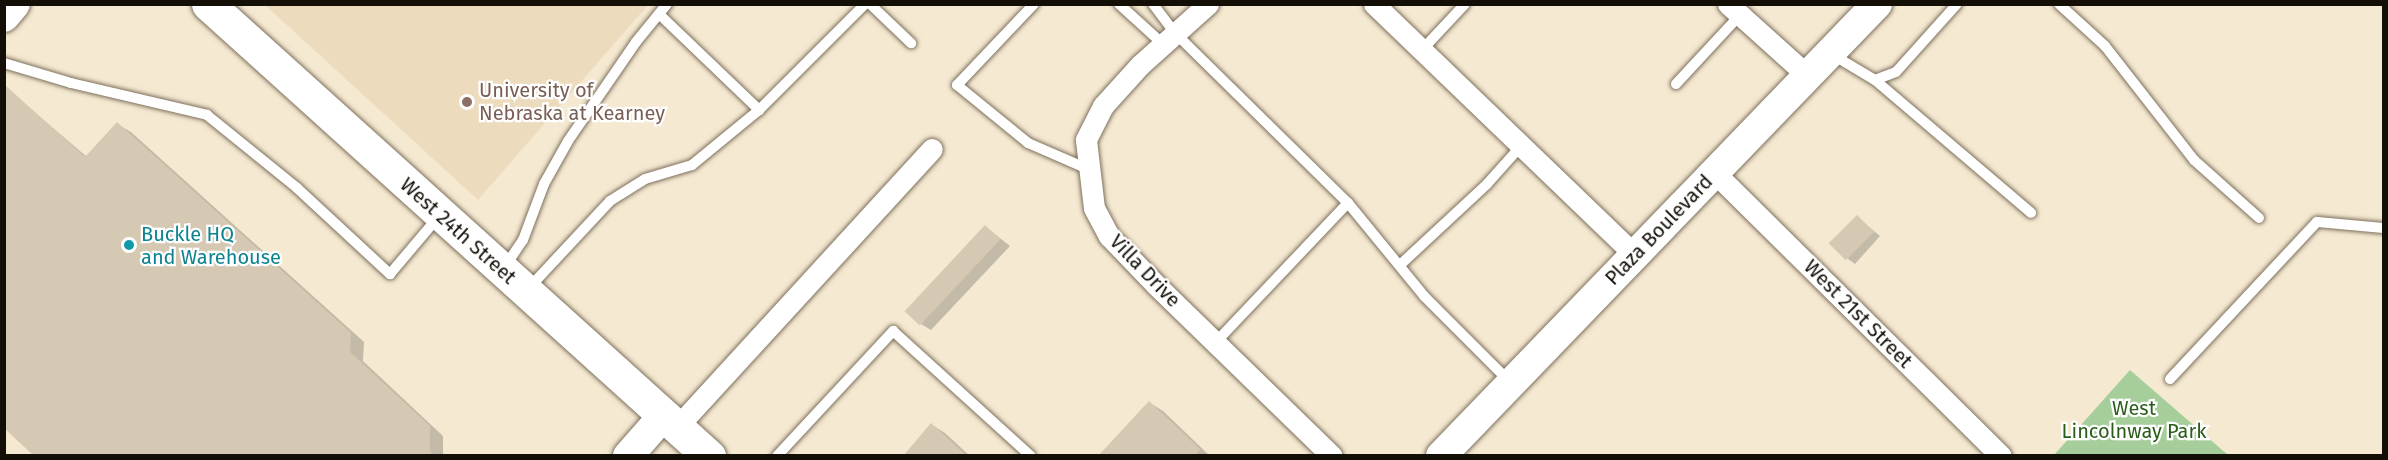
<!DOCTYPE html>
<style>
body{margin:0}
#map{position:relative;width:2388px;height:460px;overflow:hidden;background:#f6e9d2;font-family:"Fira Sans",sans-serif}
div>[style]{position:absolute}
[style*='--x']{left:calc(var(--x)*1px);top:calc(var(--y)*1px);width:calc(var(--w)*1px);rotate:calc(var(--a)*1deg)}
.built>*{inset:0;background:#eddbbe}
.green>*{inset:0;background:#a6ce9b}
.shadow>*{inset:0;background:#0003}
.building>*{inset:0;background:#d6c9b3;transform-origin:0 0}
.roads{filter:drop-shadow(0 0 2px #7d715d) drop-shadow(0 0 2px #7d715d)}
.lane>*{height:10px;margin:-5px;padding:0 5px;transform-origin:5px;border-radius:5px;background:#fff}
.street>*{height:21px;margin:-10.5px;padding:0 10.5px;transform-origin:10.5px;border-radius:10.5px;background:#fff}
.secondary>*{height:30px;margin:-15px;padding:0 15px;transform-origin:15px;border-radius:15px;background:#fff}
.primary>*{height:33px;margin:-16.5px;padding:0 16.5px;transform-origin:16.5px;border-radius:16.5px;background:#fff}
.dots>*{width:16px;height:16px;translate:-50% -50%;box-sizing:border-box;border:3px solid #fff;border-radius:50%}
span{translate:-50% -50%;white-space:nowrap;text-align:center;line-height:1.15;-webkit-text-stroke:4.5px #fff;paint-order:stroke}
.education-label{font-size:20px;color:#785e54}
.left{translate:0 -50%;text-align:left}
.street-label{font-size:20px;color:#130f07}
.culture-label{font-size:20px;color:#0d838f}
.park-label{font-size:20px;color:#2a5d1a}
.frame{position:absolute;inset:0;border:6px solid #130f07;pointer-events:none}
</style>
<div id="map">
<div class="built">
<div style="clip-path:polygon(265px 5px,648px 5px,478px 200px)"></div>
</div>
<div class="green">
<div style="clip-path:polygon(2130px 370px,2228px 455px,2054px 455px)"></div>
</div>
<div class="shadow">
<div style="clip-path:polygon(6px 88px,87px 157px,117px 124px,131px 132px,364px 342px,363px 361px,443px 436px,443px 456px,36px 456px,4px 427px)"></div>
<div style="clip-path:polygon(1857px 217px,1880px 236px,1855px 264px,1848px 259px)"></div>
<div style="clip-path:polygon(986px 227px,1010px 246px,931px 330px,921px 324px)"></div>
<div style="clip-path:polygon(1150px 403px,1163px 411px,1210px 456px,1100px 456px)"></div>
<div style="clip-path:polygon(932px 425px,945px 433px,970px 456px,905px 456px)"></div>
</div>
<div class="building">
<div style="clip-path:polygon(6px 86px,85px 157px,117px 122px,351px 333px,350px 352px,430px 426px,430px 451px,435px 456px,34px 456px,5px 429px)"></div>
<div style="left:1857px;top:215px;width:24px;height:40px;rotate:45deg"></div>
<div style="left:985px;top:225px;width:21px;height:118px;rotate:43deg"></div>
<div style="clip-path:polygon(1149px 401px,1200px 449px,1195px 456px,1098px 456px)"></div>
<div style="clip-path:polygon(931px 423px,967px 456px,903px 456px)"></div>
</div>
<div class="roads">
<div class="lane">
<div style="--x:870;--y:4;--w:57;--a:43.6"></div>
<div style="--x:1034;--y:4;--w:112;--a:133.5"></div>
<div style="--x:957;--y:85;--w:92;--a:39.2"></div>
<div style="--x:1028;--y:143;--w:65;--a:23.4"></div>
<div style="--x:1119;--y:4;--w:59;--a:42.3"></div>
<div style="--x:1153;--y:4;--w:36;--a:53"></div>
<div style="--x:1175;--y:33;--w:243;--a:44.5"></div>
<div style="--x:1348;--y:203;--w:120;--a:50.7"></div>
<div style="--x:1424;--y:296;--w:123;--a:45"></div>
<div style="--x:2059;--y:4;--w:62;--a:42.4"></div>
<div style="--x:2105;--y:46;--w:145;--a:52"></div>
<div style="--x:2194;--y:160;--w:87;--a:41.7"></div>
<div style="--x:659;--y:14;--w:139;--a:43.8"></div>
<div style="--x:759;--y:110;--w:150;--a:-45"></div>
<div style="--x:1421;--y:51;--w:64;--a:-46.9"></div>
<div style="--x:1833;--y:55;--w:49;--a:30.8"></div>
<div style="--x:1875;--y:80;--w:22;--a:-21"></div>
<div style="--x:1896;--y:72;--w:91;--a:-48.1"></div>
<div style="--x:4;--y:63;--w:70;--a:16.6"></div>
<div style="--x:71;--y:83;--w:140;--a:13.2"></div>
<div style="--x:207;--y:115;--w:116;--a:39"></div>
<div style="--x:297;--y:188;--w:127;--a:42.8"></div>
<div style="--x:390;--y:274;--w:76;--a:-49.8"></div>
<div style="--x:1875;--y:80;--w:205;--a:40.4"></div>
<div style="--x:1676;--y:84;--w:94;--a:-47.2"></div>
<div style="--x:1401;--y:264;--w:117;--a:-42.9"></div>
<div style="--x:1487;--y:184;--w:51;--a:-48.2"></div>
<div style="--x:504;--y:268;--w:34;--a:-56"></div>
<div style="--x:523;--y:240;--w:60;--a:-69.4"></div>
<div style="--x:544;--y:184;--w:49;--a:-60.8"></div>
<div style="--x:568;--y:141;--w:120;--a:-55.5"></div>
<div style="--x:636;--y:42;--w:49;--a:-50.8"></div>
<div style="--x:528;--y:289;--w:120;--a:-47"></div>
<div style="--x:610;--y:201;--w:41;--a:-32.2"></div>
<div style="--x:645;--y:179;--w:49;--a:-16.6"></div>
<div style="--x:692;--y:165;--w:87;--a:-39.4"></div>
<div style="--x:1215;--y:343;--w:193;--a:-46.5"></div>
<div style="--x:2170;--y:379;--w:215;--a:-46.9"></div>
<div style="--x:2317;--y:222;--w:67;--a:5.1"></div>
<div style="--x:777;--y:456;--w:171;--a:-47.1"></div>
<div style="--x:893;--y:331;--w:186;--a:42.2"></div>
</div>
<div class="street">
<div style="--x:1208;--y:4;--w:91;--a:138.1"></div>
<div style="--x:1140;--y:65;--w:55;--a:132.1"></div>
<div style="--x:1103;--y:106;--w:38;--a:117"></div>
<div style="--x:1086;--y:140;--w:68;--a:83.3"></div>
<div style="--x:1094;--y:208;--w:32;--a:62"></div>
<div style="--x:1109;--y:236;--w:68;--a:46.2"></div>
<div style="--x:1156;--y:285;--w:245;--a:44.2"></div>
<div style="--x:1374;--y:4;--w:362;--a:43.9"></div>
<div style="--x:1728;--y:4;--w:108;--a:42"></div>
<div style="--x:1715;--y:173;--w:402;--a:44.7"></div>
<div style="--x:677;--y:427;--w:377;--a:-47.5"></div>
</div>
<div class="secondary">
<div style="--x:4;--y:17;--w:17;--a:-50"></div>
<div style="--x:628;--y:456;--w:55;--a:-48.7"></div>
<div style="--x:1441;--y:456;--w:628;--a:-46.03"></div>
</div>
<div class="primary">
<div style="--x:208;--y:4;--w:675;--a:42.06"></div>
</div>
</div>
<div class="dots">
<div style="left:467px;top:102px;background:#8d6e63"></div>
<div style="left:129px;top:245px;background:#0f9aa8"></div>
</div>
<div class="education-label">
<span class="left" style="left:479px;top:102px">University of<br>Nebraska at Kearney</span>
</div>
<div class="street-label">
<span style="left:1659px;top:230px;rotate:-46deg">Plaza Boulevard</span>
<span style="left:458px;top:231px;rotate:42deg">West 24th Street</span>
<span style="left:1145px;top:271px;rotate:46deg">Villa Drive</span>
<span style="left:1858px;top:314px;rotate:45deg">West 21st Street</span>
</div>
<div class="culture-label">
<span class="left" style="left:141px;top:246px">Buckle HQ<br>and Warehouse</span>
</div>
<div class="park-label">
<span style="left:2134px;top:420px">West<br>Lincolnway Park</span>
</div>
<div class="frame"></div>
</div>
